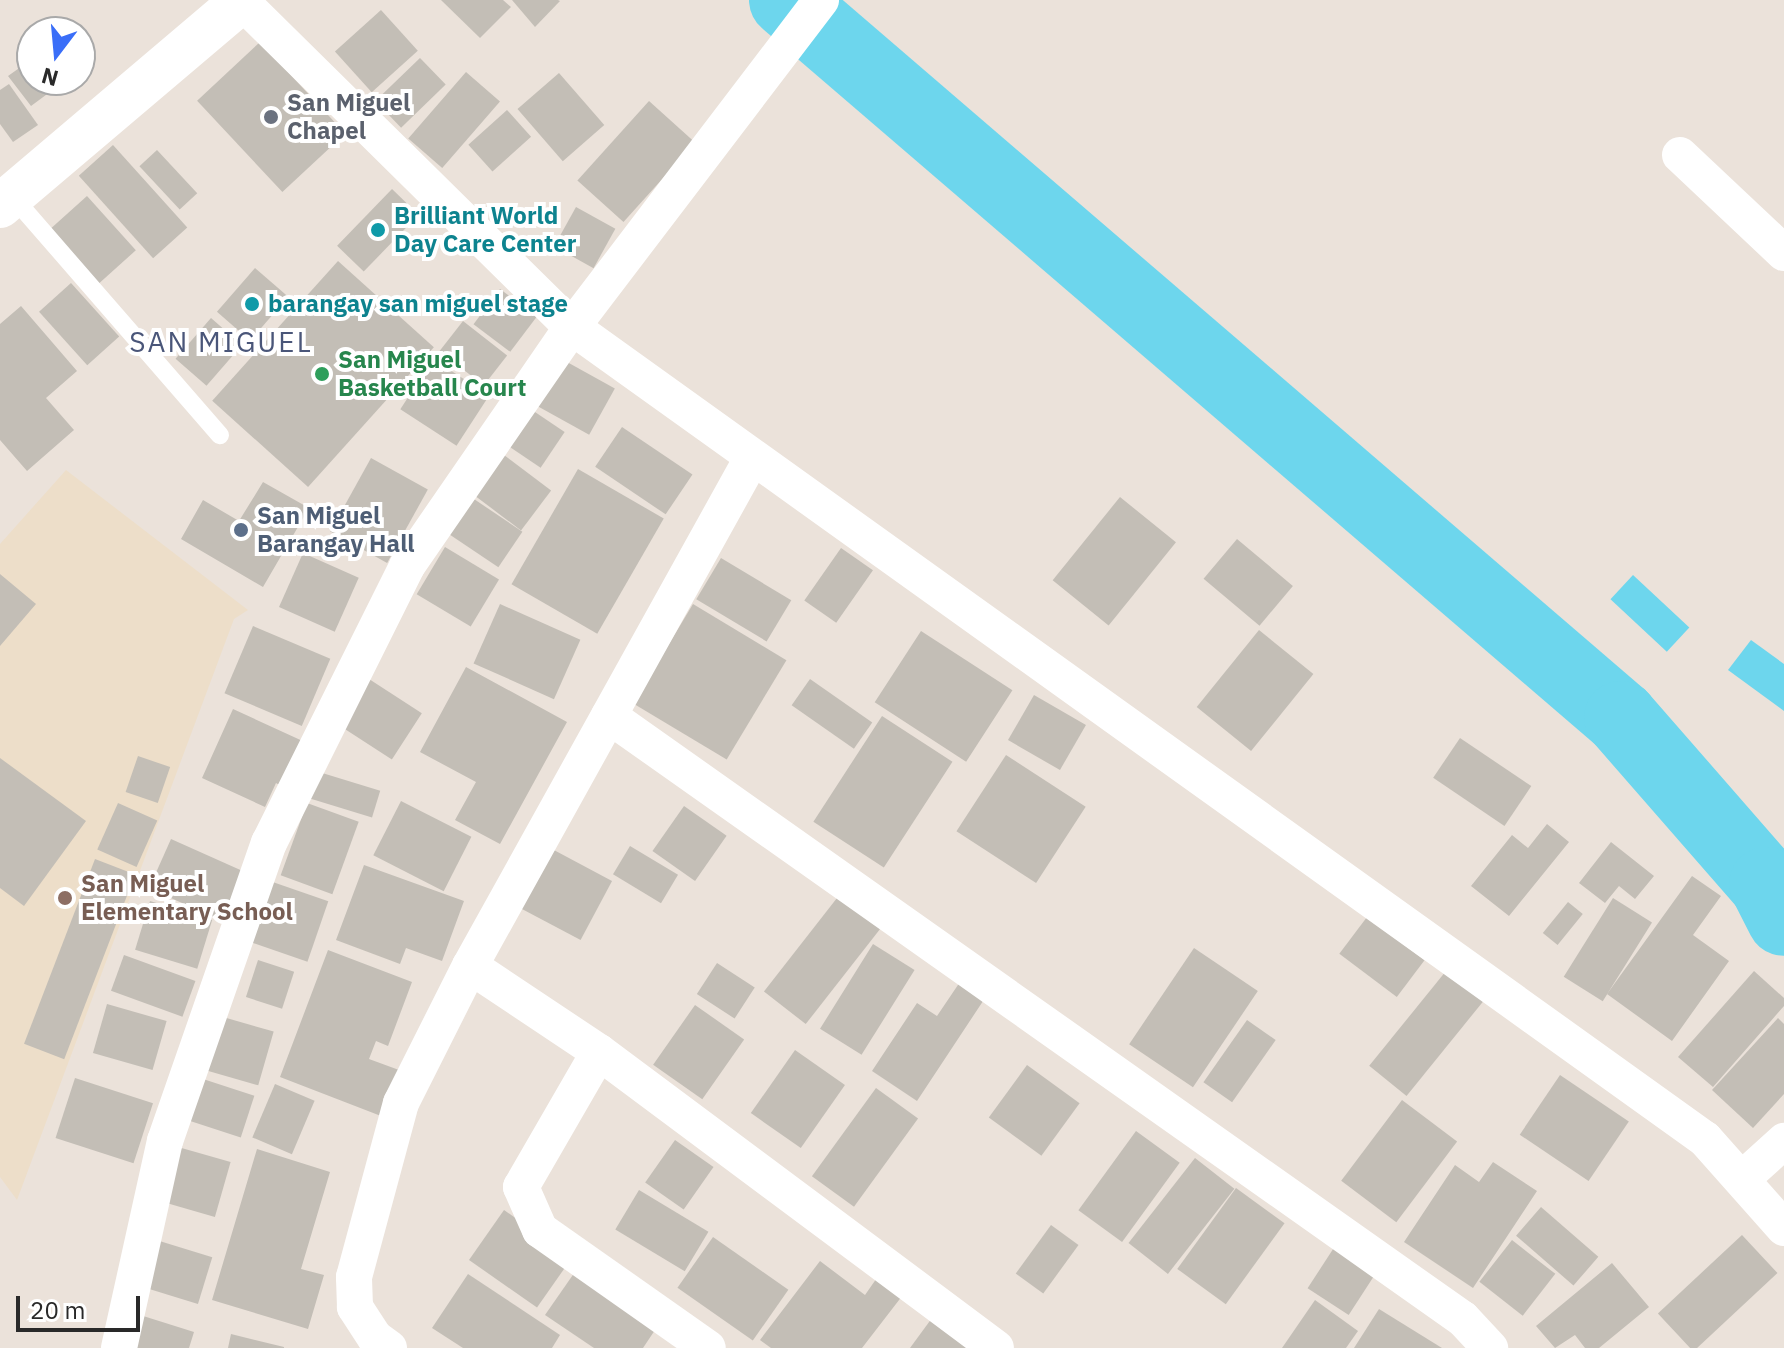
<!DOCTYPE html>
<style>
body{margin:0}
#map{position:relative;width:1784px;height:1348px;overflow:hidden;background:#ebe2da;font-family:"IBM Plex Sans",sans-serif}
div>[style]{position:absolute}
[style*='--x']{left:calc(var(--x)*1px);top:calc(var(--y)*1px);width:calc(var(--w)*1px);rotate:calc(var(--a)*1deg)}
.education>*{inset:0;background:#eddec9}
.water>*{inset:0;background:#6dd6ed;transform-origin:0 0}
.river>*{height:74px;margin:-37px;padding:0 37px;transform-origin:37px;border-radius:37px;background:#6dd6ed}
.building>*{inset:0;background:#c3beb6;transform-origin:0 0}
.service>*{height:18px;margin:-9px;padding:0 9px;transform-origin:9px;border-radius:9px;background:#fff}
.minor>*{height:36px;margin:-18px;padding:0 18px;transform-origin:18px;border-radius:18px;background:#fff}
.secondary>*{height:44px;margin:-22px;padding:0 22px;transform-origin:22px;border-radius:22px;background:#fff}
.dots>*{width:22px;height:22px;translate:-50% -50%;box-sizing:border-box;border:4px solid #fff;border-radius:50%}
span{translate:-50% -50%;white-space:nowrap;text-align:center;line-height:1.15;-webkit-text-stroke:8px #fff;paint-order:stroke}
.worship-label{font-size:24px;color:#5b616d;font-weight:700}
.left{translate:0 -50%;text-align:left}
.culture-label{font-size:24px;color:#0d838f;font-weight:700}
.leisure-label{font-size:24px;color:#27864d;font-weight:700}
.service-label{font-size:24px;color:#4e5e75;font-weight:700}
.education-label{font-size:24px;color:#785e54;font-weight:700}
.quarter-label{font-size:28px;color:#4a5679;letter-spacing:2px}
.north{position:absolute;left:16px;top:16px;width:80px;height:80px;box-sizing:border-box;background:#fff;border:2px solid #a9a9a9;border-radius:50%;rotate:196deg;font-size:22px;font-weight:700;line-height:32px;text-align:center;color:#292929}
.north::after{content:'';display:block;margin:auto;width:28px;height:36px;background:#3a6ef8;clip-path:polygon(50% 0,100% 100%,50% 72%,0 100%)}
.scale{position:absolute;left:16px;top:1296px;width:124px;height:36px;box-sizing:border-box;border:4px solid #292929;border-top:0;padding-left:10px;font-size:24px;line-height:28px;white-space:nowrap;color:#292929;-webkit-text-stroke:6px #fff;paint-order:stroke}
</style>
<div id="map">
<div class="education">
<div style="clip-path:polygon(66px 470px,248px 610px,234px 619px,17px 1200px,0 1177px,0 544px)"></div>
</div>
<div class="water">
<div style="left:1633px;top:575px;width:77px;height:33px;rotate:43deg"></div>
<div style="clip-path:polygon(1751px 640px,1784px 664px,1784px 711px,1728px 670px)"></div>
</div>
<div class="river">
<div style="--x:786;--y:0;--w:1101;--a:40.69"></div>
<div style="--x:1621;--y:718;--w:220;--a:48.9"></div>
<div style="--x:1766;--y:884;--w:39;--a:63"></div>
</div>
<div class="building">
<div style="clip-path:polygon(441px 0,503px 0,511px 7px,480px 38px)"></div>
<div style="clip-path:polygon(512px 0,558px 0,560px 1px,535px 27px)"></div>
<div style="left:381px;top:10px;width:55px;height:62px;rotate:48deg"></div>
<div style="left:260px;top:42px;width:125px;height:86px;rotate:47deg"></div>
<div style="left:420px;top:58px;width:37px;height:62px;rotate:46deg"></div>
<div style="clip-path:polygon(32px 59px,32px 80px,47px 80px,54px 89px,31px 106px,8px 76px)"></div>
<div style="left:466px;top:72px;width:45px;height:88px;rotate:41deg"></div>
<div style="left:559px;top:73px;width:69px;height:55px;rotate:49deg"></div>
<div style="clip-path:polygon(9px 84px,38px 125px,13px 142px,0 124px,0 90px)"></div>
<div style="left:649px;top:101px;width:62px;height:107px;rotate:42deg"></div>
<div style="left:507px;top:110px;width:36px;height:52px;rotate:48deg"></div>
<div style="left:113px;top:145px;width:111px;height:46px;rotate:48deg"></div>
<div style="left:157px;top:150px;width:59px;height:24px;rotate:47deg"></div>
<div style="left:392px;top:189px;width:37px;height:79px;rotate:44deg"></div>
<div style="left:87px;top:196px;width:73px;height:52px;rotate:48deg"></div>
<div style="left:576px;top:207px;width:45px;height:45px;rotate:29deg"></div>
<div style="left:338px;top:261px;width:129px;height:188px;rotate:42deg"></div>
<div style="left:255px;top:268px;width:44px;height:58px;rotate:41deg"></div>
<div style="left:71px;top:283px;width:72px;height:43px;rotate:48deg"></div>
<div style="left:500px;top:289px;width:46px;height:44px;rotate:37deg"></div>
<div style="clip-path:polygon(21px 306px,77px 371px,46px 398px,74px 430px,27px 471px,0 440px,0 324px)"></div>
<div style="left:211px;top:318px;width:41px;height:54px;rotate:41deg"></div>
<div style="left:463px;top:321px;width:56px;height:38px;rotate:38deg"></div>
<div style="left:558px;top:357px;width:65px;height:53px;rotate:29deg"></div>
<div style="left:433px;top:359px;width:67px;height:60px;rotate:33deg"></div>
<div style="left:529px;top:408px;width:43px;height:43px;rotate:34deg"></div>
<div style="left:622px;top:427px;width:85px;height:48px;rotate:34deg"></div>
<div style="left:504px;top:455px;width:59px;height:50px;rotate:37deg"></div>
<div style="left:371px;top:458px;width:65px;height:84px;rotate:29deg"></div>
<div style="left:578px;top:469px;width:99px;height:133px;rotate:30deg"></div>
<div style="clip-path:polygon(263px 482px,309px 508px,263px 587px,181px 539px,203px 500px,239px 521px)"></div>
<div style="left:471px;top:497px;width:62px;height:43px;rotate:34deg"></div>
<div style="left:1120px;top:497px;width:72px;height:107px;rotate:39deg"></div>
<div style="left:1237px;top:539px;width:73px;height:52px;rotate:40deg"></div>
<div style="left:445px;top:547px;width:63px;height:55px;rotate:31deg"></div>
<div style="left:841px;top:548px;width:39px;height:64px;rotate:35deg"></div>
<div style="left:303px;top:553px;width:61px;height:59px;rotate:24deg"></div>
<div style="left:721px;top:558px;width:82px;height:48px;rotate:31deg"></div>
<div style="clip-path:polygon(0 574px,36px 604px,0 646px)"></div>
<div style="left:500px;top:604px;width:88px;height:65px;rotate:24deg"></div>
<div style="left:693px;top:604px;width:109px;height:116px;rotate:31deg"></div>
<div style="left:253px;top:626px;width:84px;height:73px;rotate:23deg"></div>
<div style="left:1259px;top:630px;width:70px;height:99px;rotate:39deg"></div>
<div style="left:921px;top:631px;width:109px;height:85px;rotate:33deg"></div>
<div style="clip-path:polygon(466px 667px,567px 722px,500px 844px,455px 820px,476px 782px,420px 752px)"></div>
<div style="left:369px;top:679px;width:63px;height:55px;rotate:33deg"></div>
<div style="left:810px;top:679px;width:76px;height:32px;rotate:35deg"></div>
<div style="left:1034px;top:695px;width:60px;height:52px;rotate:30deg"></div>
<div style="clip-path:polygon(233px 709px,307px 743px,286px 789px,276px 783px,265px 807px,202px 778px)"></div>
<div style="left:882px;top:716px;width:84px;height:126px;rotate:33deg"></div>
<div style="left:1460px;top:738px;width:86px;height:48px;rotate:34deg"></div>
<div style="left:1006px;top:755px;width:95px;height:91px;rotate:33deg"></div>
<div style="left:138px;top:756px;width:34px;height:38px;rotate:19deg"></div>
<div style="clip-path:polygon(0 758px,86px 821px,24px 906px,0 888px)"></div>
<div style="left:319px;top:772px;width:64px;height:28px;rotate:17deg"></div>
<div style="left:401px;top:801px;width:79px;height:61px;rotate:27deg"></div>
<div style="left:118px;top:803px;width:43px;height:51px;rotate:24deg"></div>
<div style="left:307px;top:803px;width:55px;height:77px;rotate:20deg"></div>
<div style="left:684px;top:806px;width:52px;height:55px;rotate:35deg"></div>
<div style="clip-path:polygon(1547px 824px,1569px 842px,1509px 916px,1471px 886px,1512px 835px,1528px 848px)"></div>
<div style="left:171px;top:839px;width:87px;height:54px;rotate:24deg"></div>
<div style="clip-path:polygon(1611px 842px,1654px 876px,1635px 899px,1619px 886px,1605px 903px,1579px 883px)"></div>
<div style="left:630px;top:846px;width:56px;height:33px;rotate:31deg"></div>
<div style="left:552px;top:849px;width:68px;height:67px;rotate:28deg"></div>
<div style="left:95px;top:859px;width:43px;height:198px;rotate:21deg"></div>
<div style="clip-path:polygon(364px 865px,464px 901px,442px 961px,406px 948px,400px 964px,336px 940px)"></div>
<div style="clip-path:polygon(1692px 876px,1721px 896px,1693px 935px,1729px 961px,1672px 1041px,1607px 994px)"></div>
<div style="left:264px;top:879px;width:68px;height:64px;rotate:19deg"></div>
<div style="left:844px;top:889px;width:53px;height:130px;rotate:38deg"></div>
<div style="left:1613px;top:898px;width:46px;height:93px;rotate:32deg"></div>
<div style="left:150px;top:901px;width:65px;height:51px;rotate:17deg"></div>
<div style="left:1568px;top:902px;width:19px;height:40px;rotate:39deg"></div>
<div style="left:1367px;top:917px;width:72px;height:46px;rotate:37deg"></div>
<div style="left:873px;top:944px;width:49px;height:100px;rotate:32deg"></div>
<div style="left:1194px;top:948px;width:77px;height:116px;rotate:34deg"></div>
<div style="clip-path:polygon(328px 950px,412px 982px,388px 1046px,376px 1041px,369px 1059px,399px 1070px,381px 1116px,280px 1077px)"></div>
<div style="left:124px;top:955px;width:76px;height:38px;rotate:20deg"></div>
<div style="left:258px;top:960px;width:38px;height:39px;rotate:18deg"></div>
<div style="left:717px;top:963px;width:45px;height:37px;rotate:33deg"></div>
<div style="left:1446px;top:971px;width:48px;height:122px;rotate:39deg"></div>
<div style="clip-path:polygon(1754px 971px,1784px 998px,1784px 1006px,1713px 1087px,1678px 1057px)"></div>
<div style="clip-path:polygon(964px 976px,989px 992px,917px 1101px,872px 1071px,917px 1003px,937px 1016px)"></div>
<div style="left:107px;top:1004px;width:62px;height:51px;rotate:16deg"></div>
<div style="left:695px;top:1005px;width:60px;height:73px;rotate:35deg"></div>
<div style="left:216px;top:1015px;width:60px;height:56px;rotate:16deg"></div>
<div style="clip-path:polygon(1778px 1018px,1784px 1024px,1784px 1094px,1753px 1128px,1712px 1090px)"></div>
<div style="left:1247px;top:1020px;width:35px;height:76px;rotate:35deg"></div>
<div style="left:795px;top:1050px;width:61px;height:77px;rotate:35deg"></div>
<div style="left:1027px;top:1065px;width:65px;height:65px;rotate:36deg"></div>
<div style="left:1560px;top:1075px;width:83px;height:72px;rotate:34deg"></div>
<div style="left:75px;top:1078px;width:82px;height:63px;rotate:18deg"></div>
<div style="left:203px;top:1079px;width:54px;height:44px;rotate:18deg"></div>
<div style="left:275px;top:1084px;width:43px;height:58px;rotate:23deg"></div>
<div style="left:876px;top:1088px;width:52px;height:109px;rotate:36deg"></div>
<div style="left:1402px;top:1100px;width:69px;height:101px;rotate:37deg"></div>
<div style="left:1136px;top:1131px;width:54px;height:98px;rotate:36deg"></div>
<div style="left:675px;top:1140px;width:47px;height:52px;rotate:35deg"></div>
<div style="left:171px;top:1145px;width:62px;height:57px;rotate:16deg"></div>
<div style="clip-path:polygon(257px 1149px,330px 1172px,301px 1269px,324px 1275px,308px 1329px,212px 1300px)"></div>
<div style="left:1195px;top:1158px;width:50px;height:108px;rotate:38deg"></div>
<div style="clip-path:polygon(1493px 1162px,1537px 1191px,1473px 1288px,1404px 1242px,1455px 1165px,1479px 1182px)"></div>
<div style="left:1236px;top:1188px;width:60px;height:100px;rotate:36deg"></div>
<div style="left:639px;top:1190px;width:81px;height:46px;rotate:31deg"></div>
<div style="left:1541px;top:1207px;width:76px;height:38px;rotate:41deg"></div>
<div style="left:504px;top:1210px;width:83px;height:61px;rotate:35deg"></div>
<div style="left:1051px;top:1225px;width:34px;height:60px;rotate:36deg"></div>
<div style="left:1742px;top:1235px;width:52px;height:115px;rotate:47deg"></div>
<div style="left:713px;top:1237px;width:92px;height:62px;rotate:35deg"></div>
<div style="left:153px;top:1239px;width:62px;height:49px;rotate:17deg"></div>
<div style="left:1512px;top:1240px;width:55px;height:53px;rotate:38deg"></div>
<div style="left:1337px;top:1243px;width:49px;height:54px;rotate:33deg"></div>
<div style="clip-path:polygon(820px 1261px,865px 1295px,881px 1272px,906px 1291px,862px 1348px,771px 1348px,760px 1340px)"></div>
<div style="clip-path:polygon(1612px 1263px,1649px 1307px,1599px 1348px,1585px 1348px,1575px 1335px,1555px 1348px,1536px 1326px)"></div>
<div style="clip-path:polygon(577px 1269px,659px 1324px,643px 1348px,594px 1348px,545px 1315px)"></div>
<div style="clip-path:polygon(468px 1274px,560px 1335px,552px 1348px,463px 1348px,432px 1328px)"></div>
<div style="clip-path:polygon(1315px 1300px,1358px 1331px,1346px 1348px,1282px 1348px)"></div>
<div style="clip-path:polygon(1379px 1309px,1442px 1348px,1354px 1348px)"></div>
<div style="clip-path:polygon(140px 1315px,194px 1332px,189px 1348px,130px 1348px)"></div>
<div style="clip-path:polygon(932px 1318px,972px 1348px,910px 1348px)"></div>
<div style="clip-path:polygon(231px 1334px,284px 1347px,284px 1348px,228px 1348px)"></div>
</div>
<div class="service">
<div style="--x:12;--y:196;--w:317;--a:49"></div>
</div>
<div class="minor">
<div style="--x:242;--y:2;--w:463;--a:44.6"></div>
<div style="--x:572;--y:327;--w:1394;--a:35.63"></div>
<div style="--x:1705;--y:1139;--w:119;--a:48.4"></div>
<div style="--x:1680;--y:155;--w:143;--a:43.3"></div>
<div style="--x:609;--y:716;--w:1045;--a:35.23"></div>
<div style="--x:1463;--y:1319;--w:40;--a:47"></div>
<div style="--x:470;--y:966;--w:155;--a:33.7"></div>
<div style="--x:599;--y:1052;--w:495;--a:36.7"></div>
<div style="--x:599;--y:1052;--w:156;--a:120"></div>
<div style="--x:521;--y:1187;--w:47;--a:66.2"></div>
<div style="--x:540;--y:1230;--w:205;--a:35.1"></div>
<div style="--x:1742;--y:1179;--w:57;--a:-42.1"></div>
<div style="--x:119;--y:1348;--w:212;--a:-77.5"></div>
<div style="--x:165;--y:1141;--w:316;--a:-70.8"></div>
<div style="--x:269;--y:843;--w:309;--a:-63.5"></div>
<div style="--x:407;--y:566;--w:290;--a:-55.4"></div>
<div style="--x:572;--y:327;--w:411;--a:-52.7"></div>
<div style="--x:389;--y:1348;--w:17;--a:-144"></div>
<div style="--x:375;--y:1338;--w:37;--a:-123"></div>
<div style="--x:355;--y:1307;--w:30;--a:-92"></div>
<div style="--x:354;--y:1277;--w:180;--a:-74.9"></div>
<div style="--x:401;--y:1103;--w:153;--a:-63.3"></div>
<div style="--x:470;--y:966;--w:581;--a:-60.96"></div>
</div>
<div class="secondary">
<div style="--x:0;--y:206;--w:319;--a:-40.3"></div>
</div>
<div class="dots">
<div style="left:271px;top:117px;background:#6b7280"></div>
<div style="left:378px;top:230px;background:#0f9aa8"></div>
<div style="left:252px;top:304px;background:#0f9aa8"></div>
<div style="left:322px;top:374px;background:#2e9e5b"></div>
<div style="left:241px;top:530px;background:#5c6f8a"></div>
<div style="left:65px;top:898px;background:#8d6e63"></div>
</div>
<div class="worship-label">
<span class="left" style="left:287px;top:117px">San Miguel<br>Chapel</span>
</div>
<div class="culture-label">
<span class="left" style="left:394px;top:230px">Brilliant World<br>Day Care Center</span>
<span class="left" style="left:268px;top:304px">barangay san miguel stage</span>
</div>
<div class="leisure-label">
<span class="left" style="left:338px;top:374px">San Miguel<br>Basketball Court</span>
</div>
<div class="service-label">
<span class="left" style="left:257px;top:530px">San Miguel<br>Barangay Hall</span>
</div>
<div class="education-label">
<span class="left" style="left:81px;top:898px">San Miguel<br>Elementary School</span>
</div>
<div class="quarter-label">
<span style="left:221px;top:342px">SAN MIGUEL</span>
</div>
<div class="north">N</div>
<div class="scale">20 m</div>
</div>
